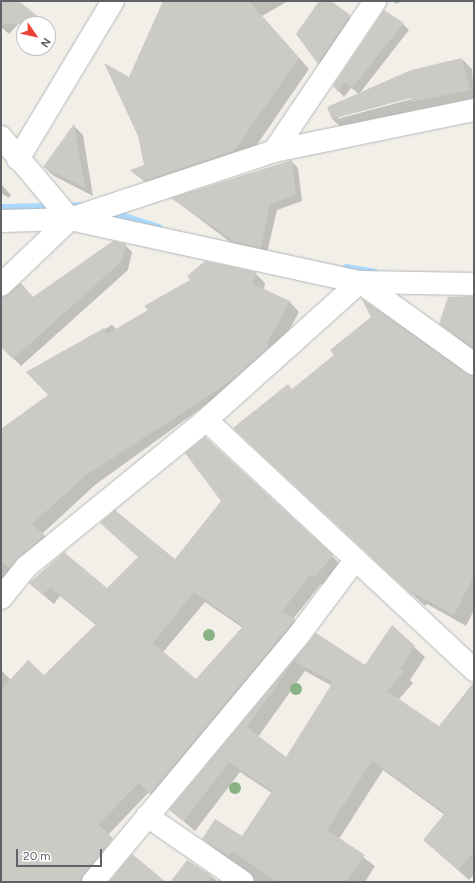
<!DOCTYPE html>
<style>
body{margin:0}
#map{position:relative;width:475px;height:883px;overflow:hidden;background:#f1efe8;font-family:Figtree,sans-serif}
div>[style]{position:absolute}
[style*='--x']{left:calc(var(--x)*1px);top:calc(var(--y)*1px);width:calc(var(--w)*1px);rotate:calc(var(--a)*1deg)}
.shadow>*{inset:0;background:#0003}
.stream>*{height:9px;margin:-4.5px;padding:0 4.5px;transform-origin:4.5px;border-radius:4.5px;background:#aadaff}
.building>*{inset:0;background:#cccac5}
.roads{filter:drop-shadow(0 0 1px #b5b8bc) drop-shadow(0 0 1px #b5b8bc)}
.street>*{height:22px;margin:-11px;padding:0 11px;transform-origin:11px;border-radius:11px;background:#fff}
.trees>*{width:12px;height:12px;margin:-6px;border-radius:50%;background:#89b387}
span{translate:-50% -50%;white-space:nowrap;text-align:center;line-height:1.15;-webkit-text-stroke:3px #fff;paint-order:stroke}
.frame{position:absolute;inset:0;border:2px solid #5f6368;pointer-events:none}
.north{position:absolute;left:16px;top:16px;width:40px;height:40px;box-sizing:border-box;background:#fff;border:1px solid #bfc1c3;border-radius:50%;rotate:124deg;font-size:11px;font-weight:700;line-height:16px;text-align:center;color:#5f6368}
.north::after{content:'';display:block;margin:auto;width:14px;height:18px;background:#ea4335;clip-path:polygon(50% 0,100% 100%,50% 72%,0 100%)}
.scale{position:absolute;left:16px;top:849px;width:86px;height:18px;box-sizing:border-box;border:2px solid #5f6368;border-top:0;padding-left:5px;font-size:12px;line-height:14px;white-space:nowrap;color:#5f6368;-webkit-text-stroke:3px #fff;paint-order:stroke}
</style>
<div id="map">
<div class="shadow">
<div style="clip-path:polygon(1px 1px,17px 1px,29px 12px,9px 34px,1px 27px)"></div>
<div style="clip-path:polygon(163px 1px,288px 1px,262px 16px,309px 69px,245px 162px,157px 191px,131px 171px,145px 165px)"></div>
<div style="clip-path:polygon(320px 1px,330px 1px,356px 22px,324px 69px,318px 63px)"></div>
<div style="clip-path:polygon(393px 1px,402px 1px,396px 4px)"></div>
<div style="clip-path:polygon(403px 24px,409px 30px,359px 94px,351px 88px,344px 97px,334px 86px)"></div>
<div style="clip-path:polygon(evenodd,462px 59px,472px 69px,474px 101px,423px 111px,420px 109px,343px 129px,332px 119px,462px 59px,415px 96px,416px 98px,337px 119px,340px 116px,415px 96px)"></div>
<div style="clip-path:polygon(74px 126px,83px 135px,93px 196px,54px 176px,44px 167px)"></div>
<div style="clip-path:polygon(291px 161px,298px 168px,302px 201px,277px 210px,267px 253px,237px 247px,173px 199px)"></div>
<div style="clip-path:polygon(1px 184px,11px 195px,9px 198px,1px 193px)"></div>
<div style="clip-path:polygon(125px 245px,132px 252px,128px 270px,21px 366px,1px 346px,1px 297px,33px 298px)"></div>
<div style="clip-path:polygon(255px 273px,265px 283px,264px 290px,290px 302px,299px 312px,276px 354px,95px 485px,42px 534px,54px 546px,1px 585px,1px 429px,49px 395px,27px 372px,112px 325px,116px 329px)"></div>
<div style="clip-path:polygon(474px 297px,474px 352px,440px 323px)"></div>
<div style="clip-path:polygon(474px 377px,474px 610px,466px 626px,427px 604px,425px 606px,246px 440px,293px 390px)"></div>
<div style="clip-path:polygon(evenodd,332px 556px,342px 566px,326px 586px,321px 584px,293px 619px,304px 630px,161px 803px,149px 792px,107px 836px,76px 882px,1px 882px,1px 670px,11px 680px,44px 676px,96px 625px,60px 596px,54px 604px,30px 584px,107px 590px,175px 561px,332px 556px,205px 602px,243px 628px,196px 680px,163px 652px,205px 602px)"></div>
<div style="clip-path:polygon(evenodd,392px 627px,425px 657px,410px 680px,413px 683px,398px 700px,439px 727px,474px 686px,474px 874px,469px 880px,424px 840px,445px 815px,383px 770px,339px 839px,375px 866px,365px 882px,256px 882px,203px 839px,242px 837px,272px 793px,240px 772px,195px 831px,170px 810px,316px 634px,365px 667px,392px 627px,305px 671px,332px 686px,287px 758px,258px 737px,305px 671px)"></div>
<div style="clip-path:polygon(188px 861px,219px 882px,171px 882px)"></div>
</div>
<div class="stream">
<div style="--x:1;--y:208;--w:86;--a:-1.3"></div>
<div style="--x:105;--y:211;--w:56;--a:17.8"></div>
<div style="--x:346;--y:268;--w:29;--a:10"></div>
</div>
<div class="building">
<div style="clip-path:polygon(1px 1px,19px 1px,47px 24px,1px 24px)"></div>
<div style="clip-path:polygon(163px 1px,249px 1px,299px 58px,234px 151px,145px 181px,130px 170px,144px 165px,138px 136px,104px 63px,129px 77px)"></div>
<div style="clip-path:polygon(319px 1px,331px 1px,350px 15px,318px 64px,296px 34px)"></div>
<div style="clip-path:polygon(384px 10px,404px 23px,352px 88px,344px 82px,338px 92px,333px 86px)"></div>
<div style="clip-path:polygon(462px 58px,470px 90px,412px 102px,411px 98px,332px 119px,327px 107px,411px 70px)"></div>
<div style="clip-path:polygon(74px 124px,85px 188px,43px 167px)"></div>
<div style="clip-path:polygon(292px 160px,296px 195px,270px 204px,261px 248px,229px 241px,231px 239px,171px 198px)"></div>
<div style="clip-path:polygon(113px 241px,126px 244px,121px 262px,13px 359px,1px 347px,1px 297px,21px 283px,33px 297px)"></div>
<div style="clip-path:polygon(205px 261px,256px 272px,253px 284px,290px 301px,267px 343px,269px 347px,231px 381px,85px 476px,32px 524px,45px 535px,9px 568px,1px 561px,1px 429px,48px 395px,26px 372px,104px 328px,107px 334px,148px 310px,144px 306px,190px 280px,187px 276px)"></div>
<div style="clip-path:polygon(474px 296px,474px 349px,439px 324px,448px 297px)"></div>
<div style="clip-path:polygon(361px 298px,474px 376px,474px 576px,454px 615px,414px 593px,412px 595px,233px 428px,288px 384px,292px 389px,334px 355px,330px 350px,371px 317px)"></div>
<div style="clip-path:polygon(evenodd,205px 437px,333px 555px,315px 577px,310px 575px,282px 611px,295px 619px,288px 628px,150px 794px,139px 783px,98px 825px,113px 838px,81px 882px,1px 882px,1px 690px,28px 660px,44px 675px,96px 624px,50px 587px,43px 595px,29px 583px,64px 552px,107px 588px,138px 557px,100px 523px,115px 510px,175px 559px,221px 501px,185px 453px,205px 437px,194px 592px,243px 626px,196px 679px,153px 643px,194px 592px)"></div>
<div style="clip-path:polygon(evenodd,392px 625px,415px 646px,400px 669px,404px 672px,387px 691px,439px 726px,474px 682px,474px 852px,458px 870px,423px 840px,445px 813px,372px 761px,327px 830px,365px 855px,346px 882px,277px 882px,232px 851px,228px 856px,202px 839px,215px 819px,242px 836px,272px 791px,229px 762px,184px 821px,169px 810px,316px 633px,365px 665px,392px 625px,294px 661px,333px 682px,286px 757px,247px 727px,294px 661px)"></div>
<div style="clip-path:polygon(132px 854px,166px 882px,109px 882px)"></div>
<div style="clip-path:polygon(187px 860px,212px 876px,208px 882px,170px 882px)"></div>
</div>
<div class="roads">
<div class="street">
<div style="--x:1;--y:137;--w:107;--a:49.9"></div>
<div style="--x:274;--y:151;--w:181;--a:-56"></div>
<div style="--x:18;--y:159;--w:184;--a:-59"></div>
<div style="--x:1;--y:221;--w:69;--a:-1.7"></div>
<div style="--x:70;--y:219;--w:297;--a:12.3"></div>
<div style="--x:360;--y:282;--w:114;--a:1"></div>
<div style="--x:1;--y:285;--w:95;--a:-43.7"></div>
<div style="--x:70;--y:219;--w:215;--a:-18.4"></div>
<div style="--x:274;--y:151;--w:204;--a:-11.6"></div>
<div style="--x:206;--y:420;--w:367;--a:43"></div>
<div style="--x:1;--y:598;--w:40;--a:-51"></div>
<div style="--x:26;--y:567;--w:232;--a:-39.2"></div>
<div style="--x:206;--y:420;--w:207;--a:-41.9"></div>
<div style="--x:360;--y:282;--w:140;--a:35.7"></div>
<div style="--x:147;--y:816;--w:116;--a:34.5"></div>
<div style="--x:93;--y:882;--w:320;--a:-50.2"></div>
<div style="--x:298;--y:636;--w:95;--a:-53.1"></div>
</div>
</div>
<div class="trees">
<div style="left:209px;top:635px"></div>
<div style="left:296px;top:689px"></div>
<div style="left:235px;top:788px"></div>
</div>
<div class="frame"></div>
<div class="north">N</div>
<div class="scale">20 m</div>
</div>
